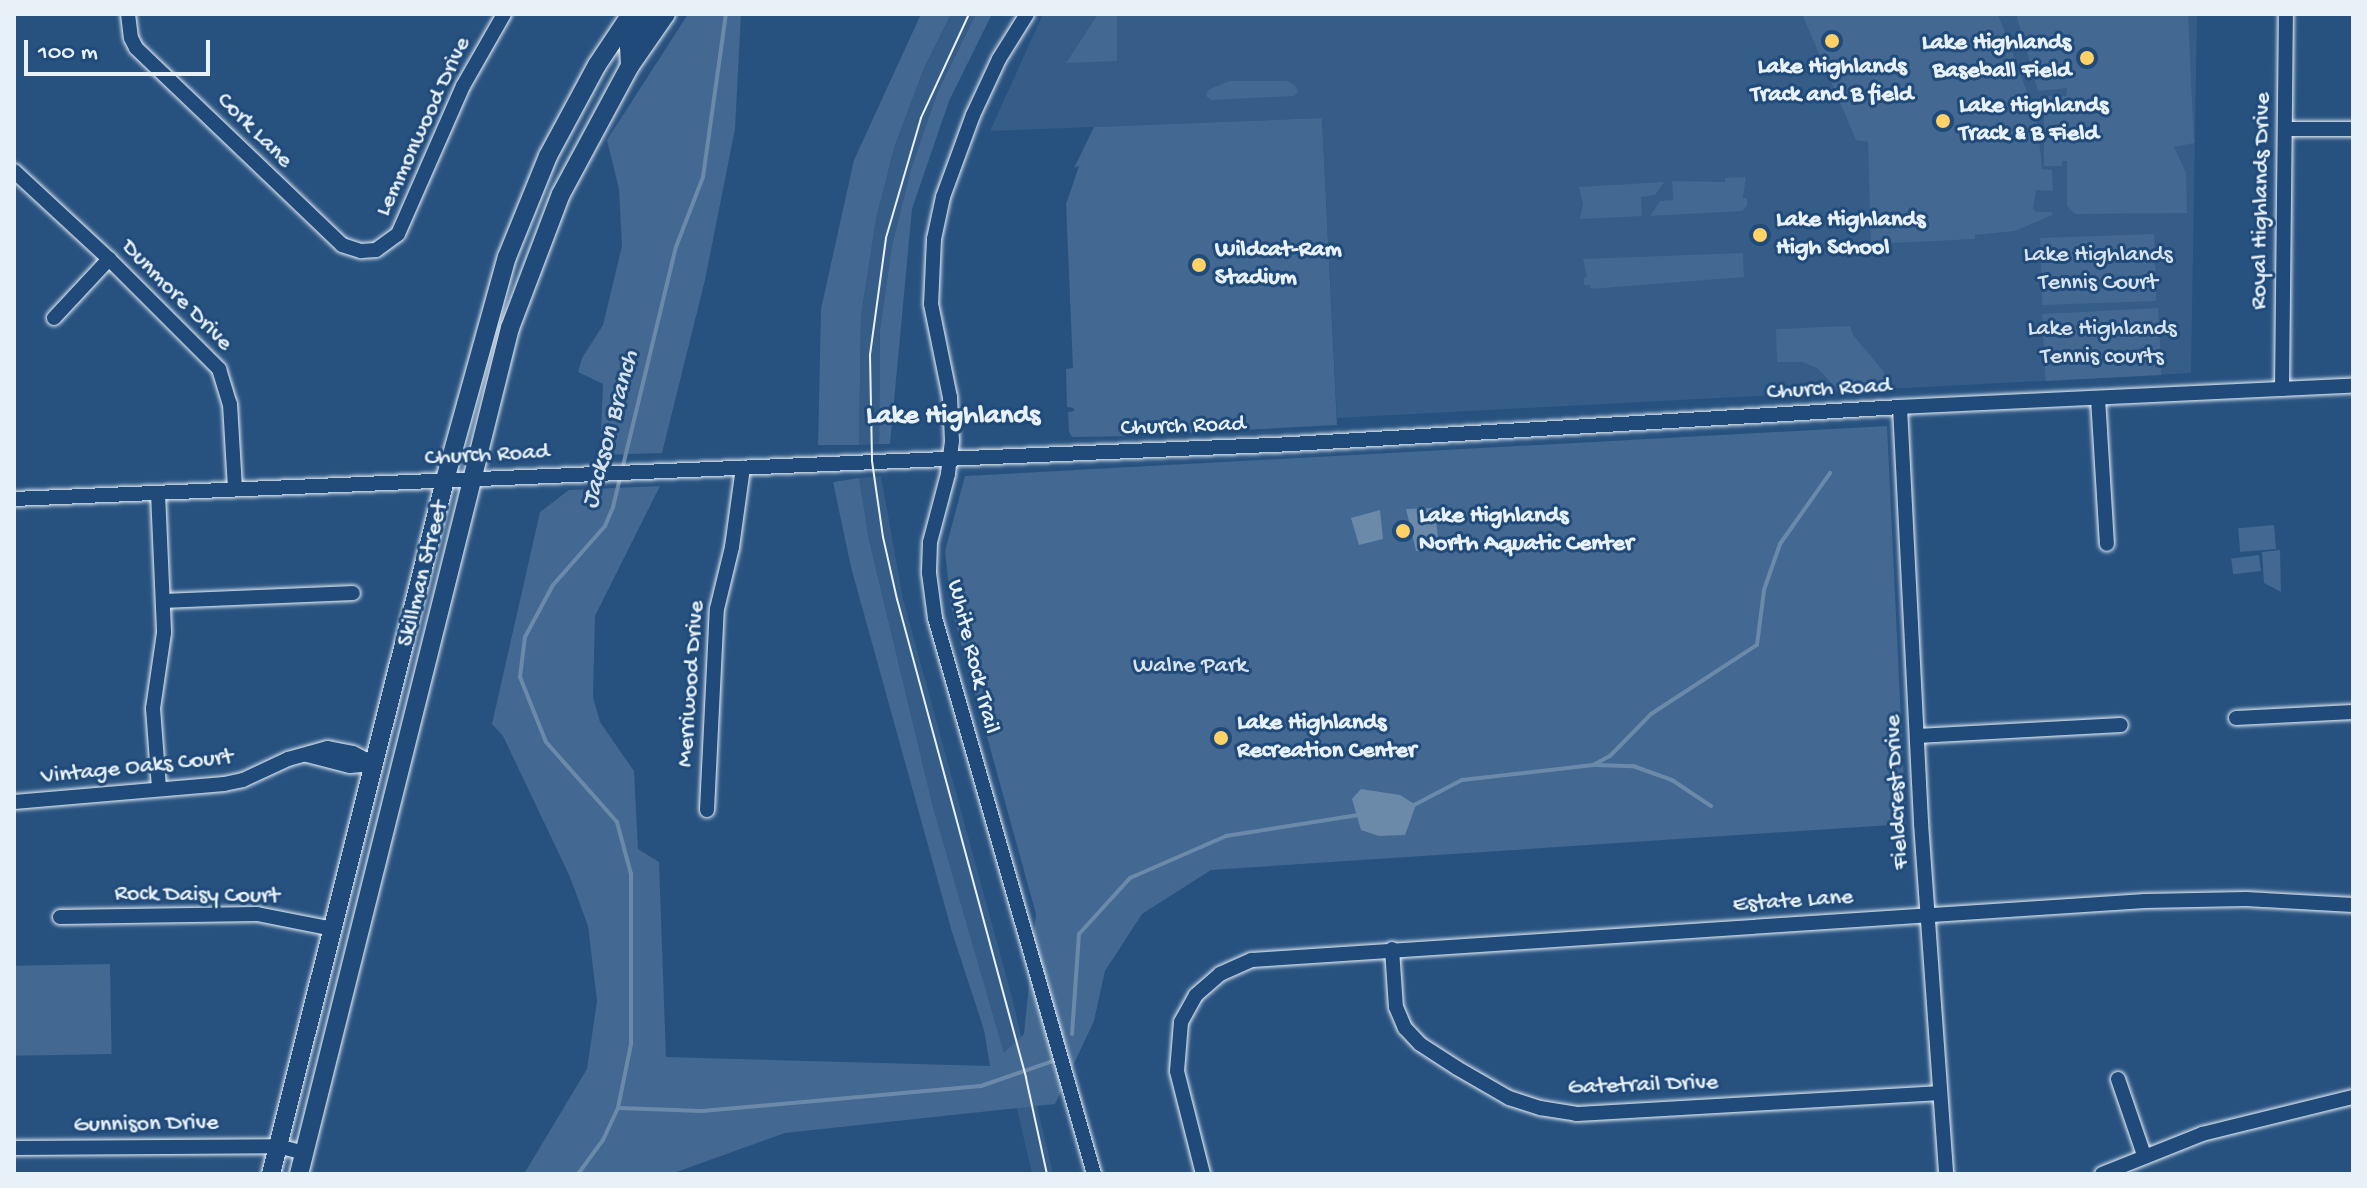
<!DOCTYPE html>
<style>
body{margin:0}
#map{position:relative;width:2367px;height:1188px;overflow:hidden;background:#27517f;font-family:"Gochi Hand",sans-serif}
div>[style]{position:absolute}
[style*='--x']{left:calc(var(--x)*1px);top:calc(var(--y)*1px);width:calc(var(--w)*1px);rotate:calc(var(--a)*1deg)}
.built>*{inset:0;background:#355d88}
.green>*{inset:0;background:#436891;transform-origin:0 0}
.water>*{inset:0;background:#6b8aaa}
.stream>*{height:4px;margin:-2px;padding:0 2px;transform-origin:2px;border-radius:2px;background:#6b8aaa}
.roads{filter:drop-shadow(0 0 2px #e8f1f8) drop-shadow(0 0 2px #e8f1f8)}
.minor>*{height:14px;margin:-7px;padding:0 7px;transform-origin:7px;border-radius:7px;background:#1f4a7a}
.major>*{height:18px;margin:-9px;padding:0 9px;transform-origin:9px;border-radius:9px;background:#1f4a7a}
.tram>*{height:2px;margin:-1px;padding:0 1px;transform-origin:1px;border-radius:1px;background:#e8f1f8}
.dots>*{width:22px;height:22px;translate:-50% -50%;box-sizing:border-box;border:4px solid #1f4a7a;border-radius:50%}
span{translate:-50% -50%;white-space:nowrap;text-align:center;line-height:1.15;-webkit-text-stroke:6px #1f4a7a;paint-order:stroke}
.poi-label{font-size:24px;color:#e8f1f8;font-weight:700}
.right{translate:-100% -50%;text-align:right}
.left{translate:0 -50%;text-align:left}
.street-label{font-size:24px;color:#e8f1f8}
.park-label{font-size:24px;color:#d8e3ee}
.water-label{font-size:26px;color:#d5e2ec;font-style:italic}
.quarter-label{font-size:28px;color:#e8f1f8;font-weight:700}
.frame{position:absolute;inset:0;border:16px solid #e8f1f8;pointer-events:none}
.scale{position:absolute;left:24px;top:40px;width:186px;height:36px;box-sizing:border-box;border:4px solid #e8f1f8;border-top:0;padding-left:10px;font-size:24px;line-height:28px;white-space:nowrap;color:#e8f1f8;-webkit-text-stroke:6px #1f4a7a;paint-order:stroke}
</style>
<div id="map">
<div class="built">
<div style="clip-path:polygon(951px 14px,976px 14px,938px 91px,911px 169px,892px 245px,880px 330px,879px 444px,859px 445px,861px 316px,876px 219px,894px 148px,924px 68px)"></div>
<div style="clip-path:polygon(1043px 14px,2197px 14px,2191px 373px,1337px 418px,1322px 118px,990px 131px)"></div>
<div style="clip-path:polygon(881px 476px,903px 599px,1013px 1001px,1053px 1174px,1032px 1174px,1004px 1053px,933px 807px,869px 540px,859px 478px)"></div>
</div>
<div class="green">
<div style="clip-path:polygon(688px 14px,741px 14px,735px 129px,705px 280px,662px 453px,600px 455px,603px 384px,578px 372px,582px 358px,603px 325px,622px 246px,619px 189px,607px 140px)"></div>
<div style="clip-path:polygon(921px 14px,951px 14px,924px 68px,894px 148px,876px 219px,861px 316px,859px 445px,818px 445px,821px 309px,854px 160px)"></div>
<div style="clip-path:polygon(976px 14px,992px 14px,949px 101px,912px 209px,890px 444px,879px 444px,880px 330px,892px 245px,911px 169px,938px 91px)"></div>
<div style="clip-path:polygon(1098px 14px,1117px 14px,1117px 61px,1066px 63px)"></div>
<div style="clip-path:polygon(1802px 14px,1998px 14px,2033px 108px,2036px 108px,2042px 169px,2052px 170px,2053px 191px,2036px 190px,2033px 208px,2036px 212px,2052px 212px,2052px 215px,2015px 231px,1975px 235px,1975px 239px,1871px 244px,1868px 142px,1856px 140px)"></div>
<div style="clip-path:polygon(2016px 14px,2188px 14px,2194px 143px,2174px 147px,2186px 173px,2187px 213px,2075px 214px,2067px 206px,2067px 161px,2062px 161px,2062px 166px,2044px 166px,2044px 96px,2066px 96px,2067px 88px,2038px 91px)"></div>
<div style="clip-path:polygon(1229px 81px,1287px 81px,1295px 85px,1298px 92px,1294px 96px,1211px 100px,1206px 96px,1208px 90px)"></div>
<div style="clip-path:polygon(1322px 118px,1337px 425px,1145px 435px,1145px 429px,1139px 429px,1140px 436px,1072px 437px,1069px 432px,1068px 412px,1074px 411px,1074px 408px,1067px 407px,1066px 369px,1073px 368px,1066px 204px,1079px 166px,1074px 168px,1094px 127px)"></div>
<div style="clip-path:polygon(1746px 177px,1743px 198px,1747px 198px,1747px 206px,1742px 211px,1650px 216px,1660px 201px,1673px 200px,1672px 181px,1725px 182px,1725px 178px)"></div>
<div style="clip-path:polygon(1664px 182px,1655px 195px,1641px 197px,1642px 216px,1580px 219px,1583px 204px,1579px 187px)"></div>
<div style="left:2154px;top:234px;width:67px;height:114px;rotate:88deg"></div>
<div style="clip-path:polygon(1743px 253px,1744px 277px,1591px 289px,1590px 285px,1584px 285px,1584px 278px,1587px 277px,1583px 259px)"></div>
<div style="left:2158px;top:308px;width:67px;height:116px;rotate:87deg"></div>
<div style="clip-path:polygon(1850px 326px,1853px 335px,1884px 372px,1888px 386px,1885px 392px,1842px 394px,1817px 368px,1803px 362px,1777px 362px,1776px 329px)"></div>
<div style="clip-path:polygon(1887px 426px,1906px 824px,1211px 870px,1142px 914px,1105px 971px,1094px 1021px,1055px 1104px,785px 1133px,671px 1174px,524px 1174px,587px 1069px,597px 1001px,588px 926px,570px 877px,503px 736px,492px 724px,540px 512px,569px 490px,660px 486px,595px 616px,593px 697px,600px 722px,634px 771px,638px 849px,659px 862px,666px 1057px,990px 1066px,984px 1030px,952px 932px,851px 567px,833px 482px,859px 478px,869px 540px,933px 807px,1004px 1053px,1024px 1034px,1036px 914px,951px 607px,945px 551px,965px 476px)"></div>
<div style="left:2274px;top:525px;width:24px;height:36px;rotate:85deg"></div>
<div style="clip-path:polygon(2280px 550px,2281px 592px,2264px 583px,2262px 552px)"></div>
<div style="left:2259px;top:555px;width:16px;height:28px;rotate:83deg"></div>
<div style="left:110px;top:964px;width:90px;height:96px;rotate:89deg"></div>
</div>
<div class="water">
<div style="clip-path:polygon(1435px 508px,1439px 549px,1416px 551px,1406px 509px)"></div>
<div style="clip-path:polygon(1380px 510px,1383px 539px,1359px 545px,1351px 518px)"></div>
<div style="clip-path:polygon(1361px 789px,1400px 795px,1416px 805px,1405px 835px,1379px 836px,1361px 830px,1352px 799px)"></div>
</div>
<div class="stream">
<div style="--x:1596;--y:765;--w:37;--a:2"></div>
<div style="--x:1633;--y:766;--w:41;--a:19.7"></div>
<div style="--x:1672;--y:780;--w:47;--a:33.7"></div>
<div style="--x:1414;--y:805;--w:54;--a:-27.5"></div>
<div style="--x:1462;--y:780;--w:132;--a:-6.5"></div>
<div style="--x:1593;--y:765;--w:19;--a:-28"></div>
<div style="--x:1610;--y:756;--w:59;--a:-45.7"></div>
<div style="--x:1651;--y:714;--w:126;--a:-33.1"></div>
<div style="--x:1757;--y:645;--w:55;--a:-82.7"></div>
<div style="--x:1764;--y:590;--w:49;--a:-70.8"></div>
<div style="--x:1780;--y:544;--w:87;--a:-54.8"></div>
<div style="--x:1072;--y:1034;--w:100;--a:-86"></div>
<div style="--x:1079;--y:934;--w:76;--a:-47.7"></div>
<div style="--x:1130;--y:878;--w:105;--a:-23.6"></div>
<div style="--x:1226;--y:836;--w:134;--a:-9"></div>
<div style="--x:619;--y:1108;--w:83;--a:2.1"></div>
<div style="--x:702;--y:1111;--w:280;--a:-5.1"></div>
<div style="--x:981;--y:1086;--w:79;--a:-19.1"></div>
<div style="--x:578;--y:1174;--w:42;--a:-53.7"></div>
<div style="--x:603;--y:1140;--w:35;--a:-65"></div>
<div style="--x:618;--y:1108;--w:65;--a:-78.5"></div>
<div style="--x:631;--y:1044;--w:170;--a:-90"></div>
<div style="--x:631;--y:874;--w:54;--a:-105.1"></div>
<div style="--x:617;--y:822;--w:107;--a:-131.6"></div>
<div style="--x:546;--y:742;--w:70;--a:-111.8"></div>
<div style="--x:520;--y:677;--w:40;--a:-82.9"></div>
<div style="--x:525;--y:637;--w:59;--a:-61.7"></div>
<div style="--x:553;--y:585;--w:79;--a:-48.6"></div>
<div style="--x:605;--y:526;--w:21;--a:-67"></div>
<div style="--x:613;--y:507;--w:268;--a:-76.4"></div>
<div style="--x:676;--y:247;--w:75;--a:-68.9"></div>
<div style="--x:703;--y:177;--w:165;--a:-82"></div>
</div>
<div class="roads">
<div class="minor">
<div style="--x:128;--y:14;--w:24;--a:83"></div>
<div style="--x:131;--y:38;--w:11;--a:63"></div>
<div style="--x:136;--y:48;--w:285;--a:43.7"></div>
<div style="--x:342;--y:245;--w:20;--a:18"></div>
<div style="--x:361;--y:251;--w:15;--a:-4"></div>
<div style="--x:376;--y:250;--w:27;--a:-36"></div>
<div style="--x:398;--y:234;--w:162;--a:-66.3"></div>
<div style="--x:463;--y:86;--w:83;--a:-60.3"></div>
<div style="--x:1027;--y:14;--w:53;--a:121.9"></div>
<div style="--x:999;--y:59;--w:62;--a:114.9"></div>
<div style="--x:973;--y:115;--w:87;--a:110.1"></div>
<div style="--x:943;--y:197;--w:43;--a:102.1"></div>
<div style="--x:934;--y:239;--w:65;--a:92.6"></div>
<div style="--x:931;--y:304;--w:95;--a:78.5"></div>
<div style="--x:950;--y:397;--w:44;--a:87.4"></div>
<div style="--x:952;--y:441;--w:33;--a:97"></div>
<div style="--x:948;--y:474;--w:70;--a:104.8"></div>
<div style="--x:930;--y:542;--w:31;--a:92"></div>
<div style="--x:929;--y:573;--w:45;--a:82.4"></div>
<div style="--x:935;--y:618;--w:578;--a:74.04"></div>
<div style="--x:2285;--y:129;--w:68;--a:0"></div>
<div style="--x:14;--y:171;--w:129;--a:42.8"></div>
<div style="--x:109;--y:259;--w:156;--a:45"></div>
<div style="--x:219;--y:369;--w:37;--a:73"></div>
<div style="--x:230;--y:404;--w:85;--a:86.6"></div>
<div style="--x:54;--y:318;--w:81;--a:-47"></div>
<div style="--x:2282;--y:389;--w:375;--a:-89.4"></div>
<div style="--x:2098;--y:398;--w:146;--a:86.5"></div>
<div style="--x:1900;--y:407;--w:417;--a:87.1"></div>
<div style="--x:1921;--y:823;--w:352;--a:85.9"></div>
<div style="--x:158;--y:493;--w:140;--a:87.5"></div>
<div style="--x:164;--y:633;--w:76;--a:98.3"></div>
<div style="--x:153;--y:708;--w:80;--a:85.7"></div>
<div style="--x:14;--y:499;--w:1279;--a:-2.46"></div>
<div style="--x:1292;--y:444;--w:609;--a:-3.48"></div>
<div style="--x:1900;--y:407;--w:453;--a:-2.7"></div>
<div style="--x:164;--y:601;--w:189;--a:-2.4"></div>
<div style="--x:2236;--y:718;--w:117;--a:-2.9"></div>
<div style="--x:1917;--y:736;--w:204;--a:-3.1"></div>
<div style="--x:307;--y:755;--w:44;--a:14.3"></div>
<div style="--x:350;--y:766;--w:23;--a:-5"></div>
<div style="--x:14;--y:802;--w:211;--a:-4.9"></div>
<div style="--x:224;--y:784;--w:19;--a:-12"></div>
<div style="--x:243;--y:780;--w:50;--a:-25"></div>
<div style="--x:288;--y:759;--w:41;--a:-15.4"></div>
<div style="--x:328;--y:748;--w:25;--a:11"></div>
<div style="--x:353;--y:753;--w:24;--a:28"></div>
<div style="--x:707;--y:810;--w:201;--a:-87.2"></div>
<div style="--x:717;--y:609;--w:64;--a:-76.4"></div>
<div style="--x:732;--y:547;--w:80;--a:-82.1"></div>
<div style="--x:60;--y:917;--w:197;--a:-0.9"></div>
<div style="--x:257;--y:914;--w:77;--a:11.2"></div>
<div style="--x:1392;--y:949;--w:58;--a:86.1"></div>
<div style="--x:1396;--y:1007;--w:23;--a:67"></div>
<div style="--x:1405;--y:1028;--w:22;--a:47"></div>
<div style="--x:1420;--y:1044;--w:44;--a:33"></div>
<div style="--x:1457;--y:1068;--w:60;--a:30"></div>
<div style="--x:1509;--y:1098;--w:33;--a:18"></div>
<div style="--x:1540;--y:1108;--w:36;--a:9"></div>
<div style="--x:1576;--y:1114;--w:363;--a:-3.3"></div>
<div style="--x:2118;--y:1079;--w:80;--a:71.1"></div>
<div style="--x:14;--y:1148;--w:264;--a:-0.4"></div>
<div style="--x:278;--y:1146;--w:27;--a:15"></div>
<div style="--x:1203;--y:1174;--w:106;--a:-104.2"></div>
<div style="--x:1177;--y:1071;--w:49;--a:-85.3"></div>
<div style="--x:1181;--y:1022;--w:31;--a:-61"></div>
<div style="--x:1196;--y:995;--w:32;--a:-41"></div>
<div style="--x:1220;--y:974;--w:35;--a:-24"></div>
<div style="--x:1252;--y:960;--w:895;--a:-3.78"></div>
<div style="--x:2145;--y:901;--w:101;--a:-1.1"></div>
<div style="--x:2246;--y:899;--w:107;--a:3.2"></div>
<div style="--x:2102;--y:1174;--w:108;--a:-21.8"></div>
<div style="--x:2202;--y:1134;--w:155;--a:-13.8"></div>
</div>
<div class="major">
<div style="--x:630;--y:66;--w:20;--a:-93"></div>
<div style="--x:629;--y:46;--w:38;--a:-58"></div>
<div style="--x:271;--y:1174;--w:715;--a:-75.92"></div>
<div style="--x:445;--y:480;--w:231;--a:-74.5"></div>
<div style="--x:507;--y:257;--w:109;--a:-67.9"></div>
<div style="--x:548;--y:156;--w:103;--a:-61.7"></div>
<div style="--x:597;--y:65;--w:61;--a:-56.3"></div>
<div style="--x:299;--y:1174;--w:872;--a:-76"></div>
<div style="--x:510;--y:328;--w:143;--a:-69.2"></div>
<div style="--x:561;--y:194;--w:145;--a:-61.7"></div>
<div style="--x:630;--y:66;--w:63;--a:-55.3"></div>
</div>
</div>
<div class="tram">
<div style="--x:969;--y:14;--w:115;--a:114.8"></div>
<div style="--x:921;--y:118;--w:125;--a:106.3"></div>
<div style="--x:886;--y:238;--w:118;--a:97.8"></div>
<div style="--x:870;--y:355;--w:106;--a:88.9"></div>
<div style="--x:872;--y:461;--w:77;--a:81.8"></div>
<div style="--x:883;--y:537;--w:64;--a:77.3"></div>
<div style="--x:897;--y:599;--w:496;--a:74.9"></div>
<div style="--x:1026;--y:1078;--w:98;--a:77.7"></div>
</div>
<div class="dots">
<div style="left:1832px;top:41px;background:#ffd166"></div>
<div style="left:2087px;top:58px;background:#ffd166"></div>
<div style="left:1943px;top:121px;background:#ffd166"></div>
<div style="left:1760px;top:235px;background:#ffd166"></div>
<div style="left:1199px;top:265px;background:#ffd166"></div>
<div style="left:1403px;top:531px;background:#ffd166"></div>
<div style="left:1221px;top:738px;background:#ffd166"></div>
</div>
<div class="poi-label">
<span class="right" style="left:2071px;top:58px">Lake Highlands<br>Baseball Field</span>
<span style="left:1832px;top:82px">Lake Highlands<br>Track and B field</span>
<span class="left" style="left:1959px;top:121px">Lake Highlands<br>Track &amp; B Field</span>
<span class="left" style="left:1776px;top:235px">Lake Highlands<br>High School</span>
<span class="left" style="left:1215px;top:265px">Wildcat-Ram<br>Stadium</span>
<span class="left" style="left:1419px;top:531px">Lake Highlands<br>North Aquatic Center</span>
<span class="left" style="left:1237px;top:738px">Lake Highlands<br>Recreation Center</span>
</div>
<div class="street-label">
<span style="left:424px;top:127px;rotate:-65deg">Lemmonwood Drive</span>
<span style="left:254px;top:131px;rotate:45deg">Cork Lane</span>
<span style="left:2262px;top:201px;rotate:-89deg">Royal Highlands Drive</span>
<span style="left:176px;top:296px;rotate:45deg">Dunmore Drive</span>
<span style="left:1829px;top:390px;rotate:-3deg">Church Road</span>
<span style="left:1183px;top:427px;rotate:-2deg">Church Road</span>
<span style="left:487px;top:456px;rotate:-3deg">Church Road</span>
<span style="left:424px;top:574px;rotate:-76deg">Skillman Street</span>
<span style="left:972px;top:657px;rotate:76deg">White Rock Trail</span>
<span style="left:692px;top:684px;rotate:-86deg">Merriwood Drive</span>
<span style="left:137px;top:768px;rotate:-6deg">Vintage Oaks Court</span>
<span style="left:1898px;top:792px;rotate:-93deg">Fieldcrest Drive</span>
<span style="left:197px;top:896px;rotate:1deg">Rock Daisy Court</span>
<span style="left:1793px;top:902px;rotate:-4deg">Estate Lane</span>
<span style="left:1643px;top:1086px;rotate:-2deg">Gatetrail Drive</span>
<span style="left:146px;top:1125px;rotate:-1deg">Gunnison Drive</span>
</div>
<div class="park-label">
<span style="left:2098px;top:270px">Lake Highlands<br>Tennis Court</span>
<span style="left:2102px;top:344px">Lake Highlands<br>Tennis courts</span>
<span style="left:1190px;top:667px">Walne Park</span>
</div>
<div class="water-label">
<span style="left:612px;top:430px;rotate:-75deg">Jackson Branch</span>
</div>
<div class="quarter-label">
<span style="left:953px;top:417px">Lake Highlands</span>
</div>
<div class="frame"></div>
<div class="scale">100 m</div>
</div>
